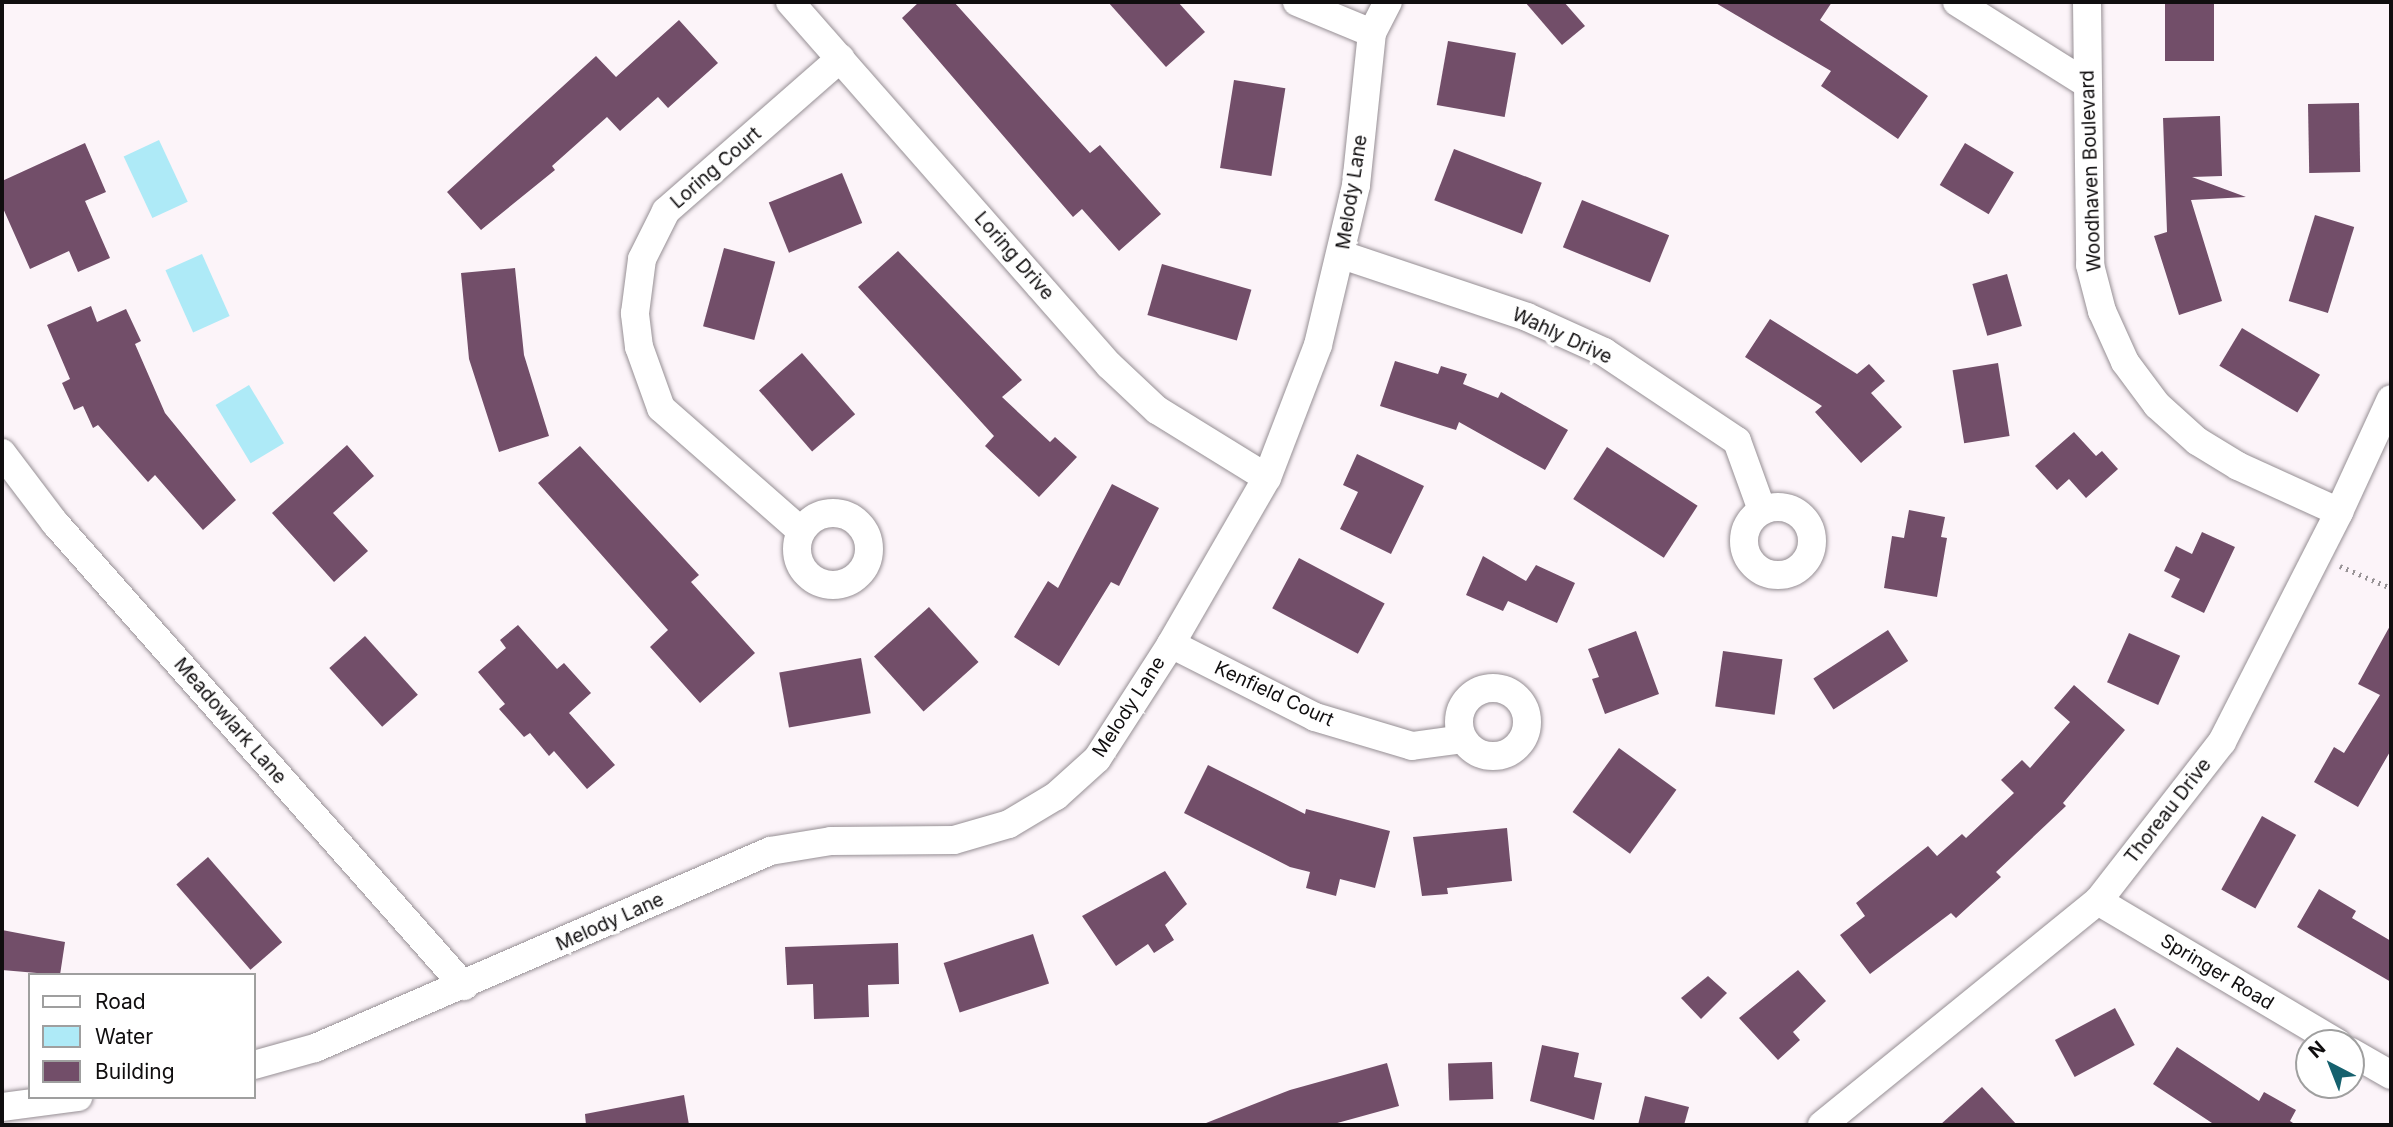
<!DOCTYPE html>
<style>
body{margin:0}
#map{position:relative;width:2393px;height:1127px;overflow:hidden;background:#fcf4f9;font-family:Inter,sans-serif}
div>[style]{position:absolute}
[style*='--x']{left:calc(var(--x)*1px);top:calc(var(--y)*1px);width:calc(var(--w)*1px);rotate:calc(var(--a)*1deg)}
.water>*{inset:0;background:#aeeaf7;transform-origin:0 0}
.building>*{inset:0;background:#724e69;transform-origin:0 0}
.path>*{height:4.5px;margin-top:-2.25px;transform-origin:0;background:repeating-linear-gradient(90deg,#989396 0 2px,transparent 0 7px)}
.roads{filter:drop-shadow(0 0 2px #968f94) drop-shadow(0 0 2px #968f94)}
.minor>*{height:28px;margin:-14px;padding:0 14px;transform-origin:14px;border-radius:14px;background:#fff}
.minor>.ring{margin:-14px;padding:0;box-sizing:content-box;background:none;border:28px solid #fff;border-radius:50%}
span{translate:-50% -50%;white-space:nowrap;text-align:center;line-height:1.15;-webkit-text-stroke:7px #fff;paint-order:stroke}
.street-label{font-size:19px;color:#100e0f}
.frame{position:absolute;inset:0;border:4px solid #100e0f;pointer-events:none}
.legend{position:absolute;left:28px;top:973px;width:228px;height:126px;box-sizing:border-box;background:#fff;border:2px solid #9f9f9f;margin:0;padding:9px 12px;list-style:none;font-size:21px;color:#100e0f}
.legend li{display:flex;align-items:center;gap:14px;height:35px}
.legend b{width:35px;border:2px solid #9f9f9f}
.north{position:absolute;left:2295px;top:1029px;width:70px;height:70px;box-sizing:border-box;background:#fff;border:2px solid #9f9f9f;border-radius:50%;rotate:318deg;font-size:19px;font-weight:700;line-height:28px;text-align:center;color:#100e0f}
.north::after{content:'';display:block;margin:auto;width:24px;height:32px;background:#16616e;clip-path:polygon(50% 0,100% 100%,50% 72%,0 100%)}
</style>
<div id="map">
<div class="water">
<div style="left:159px;top:140px;width:68px;height:39px;rotate:65deg"></div>
<div style="left:202px;top:254px;width:68px;height:40px;rotate:66deg"></div>
<div style="left:249px;top:385px;width:68px;height:39px;rotate:59deg"></div>
</div>
<div class="building">
<div style="clip-path:polygon(919px 2px,954px 2px,1090px 153px,1100px 145px,1161px 214px,1119px 251px,1082px 209px,1073px 217px,902px 18px)"></div>
<div style="clip-path:polygon(1108px 2px,1178px 2px,1205px 32px,1166px 67px)"></div>
<div style="clip-path:polygon(1525px 2px,1564px 2px,1585px 26px,1562px 45px)"></div>
<div style="clip-path:polygon(1714px 2px,1832px 2px,1820px 20px,1928px 96px,1898px 139px,1821px 86px,1831px 71px)"></div>
<div style="left:2165px;top:2px;width:49px;height:59px"></div>
<div style="clip-path:polygon(679px 20px,718px 63px,668px 108px,658px 97px,620px 131px,607px 117px,552px 166px,555px 170px,481px 230px,447px 192px,596px 56px,616px 77px)"></div>
<div style="left:1448px;top:41px;width:69px;height:65px;rotate:10deg"></div>
<div style="left:1234px;top:80px;width:52px;height:89px;rotate:9deg"></div>
<div style="left:2359px;top:103px;width:69px;height:51px;rotate:89deg"></div>
<div style="clip-path:polygon(2220px 116px,2222px 176px,2192px 177px,2246px 197px,2191px 200px,2222px 301px,2179px 315px,2154px 236px,2167px 232px,2163px 118px)"></div>
<div style="clip-path:polygon(85px 143px,106px 192px,85px 201px,110px 258px,78px 272px,69px 251px,30px 269px,2px 206px,2px 181px)"></div>
<div style="left:1965px;top:143px;width:57px;height:49px;rotate:31deg"></div>
<div style="left:1454px;top:149px;width:94px;height:55px;rotate:21deg"></div>
<div style="left:842px;top:173px;width:54px;height:79px;rotate:68deg"></div>
<div style="left:1582px;top:200px;width:94px;height:51px;rotate:22deg"></div>
<div style="left:2315px;top:215px;width:41px;height:90px;rotate:17deg"></div>
<div style="left:724px;top:248px;width:53px;height:81px;rotate:15deg"></div>
<div style="clip-path:polygon(898px 251px,1022px 380px,1002px 397px,1050px 442px,1055px 437px,1077px 457px,1039px 497px,985px 446px,994px 436px,858px 287px)"></div>
<div style="left:1162px;top:264px;width:93px;height:53px;rotate:16deg"></div>
<div style="clip-path:polygon(515px 268px,524px 355px,549px 436px,499px 452px,469px 359px,461px 273px)"></div>
<div style="left:2007px;top:274px;width:54px;height:36px;rotate:74deg"></div>
<div style="clip-path:polygon(91px 306px,97px 322px,126px 309px,141px 341px,135px 344px,165px 413px,236px 500px,203px 530px,155px 475px,148px 482px,98px 425px,93px 428px,83px 406px,74px 410px,62px 383px,70px 379px,47px 325px)"></div>
<div style="clip-path:polygon(1770px 319px,1857px 374px,1869px 364px,1885px 381px,1871px 393px,1902px 427px,1861px 463px,1815px 412px,1822px 406px,1745px 357px)"></div>
<div style="left:2242px;top:328px;width:91px;height:44px;rotate:31deg"></div>
<div style="left:802px;top:353px;width:81px;height:57px;rotate:49deg"></div>
<div style="clip-path:polygon(1395px 361px,1438px 374px,1441px 366px,1467px 374px,1463px 384px,1498px 398px,1501px 392px,1568px 430px,1545px 470px,1459px 422px,1456px 430px,1380px 406px)"></div>
<div style="left:1998px;top:363px;width:74px;height:46px;rotate:81deg"></div>
<div style="clip-path:polygon(2074px 432px,2096px 456px,2102px 451px,2118px 469px,2086px 498px,2069px 479px,2057px 490px,2035px 466px)"></div>
<div style="clip-path:polygon(347px 445px,374px 476px,333px 513px,368px 551px,334px 582px,272px 513px)"></div>
<div style="clip-path:polygon(580px 446px,699px 575px,691px 582px,755px 653px,700px 703px,650px 647px,668px 630px,538px 483px)"></div>
<div style="left:1607px;top:447px;width:108px;height:62px;rotate:33deg"></div>
<div style="clip-path:polygon(1357px 454px,1424px 486px,1391px 554px,1340px 529px,1358px 492px,1343px 485px)"></div>
<div style="clip-path:polygon(1112px 484px,1159px 508px,1119px 586px,1111px 582px,1059px 666px,1014px 637px,1048px 581px,1058px 588px)"></div>
<div style="clip-path:polygon(1909px 510px,1945px 517px,1941px 537px,1947px 538px,1937px 597px,1884px 588px,1892px 536px,1904px 538px)"></div>
<div style="clip-path:polygon(2202px 532px,2235px 547px,2204px 613px,2171px 597px,2180px 579px,2164px 571px,2176px 546px,2192px 554px)"></div>
<div style="clip-path:polygon(1483px 556px,1526px 581px,1536px 565px,1575px 583px,1557px 623px,1508px 601px,1503px 611px,1466px 595px)"></div>
<div style="left:1299px;top:558px;width:97px;height:57px;rotate:28deg"></div>
<div style="left:929px;top:607px;width:74px;height:74px;rotate:48deg"></div>
<div style="clip-path:polygon(2391px 624px,2391px 750px,2358px 807px,2314px 782px,2334px 747px,2344px 753px,2380px 695px,2358px 684px)"></div>
<div style="clip-path:polygon(518px 625px,557px 669px,564px 663px,591px 693px,569px 713px,615px 765px,587px 789px,554px 751px,549px 756px,530px 733px,524px 737px,499px 709px,505px 704px,478px 672px,506px 648px,500px 640px)"></div>
<div style="left:1888px;top:630px;width:37px;height:89px;rotate:57deg"></div>
<div style="clip-path:polygon(1636px 631px,1659px 694px,1605px 714px,1592px 679px,1599px 677px,1588px 649px)"></div>
<div style="left:2129px;top:633px;width:56px;height:54px;rotate:24deg"></div>
<div style="left:365px;top:636px;width:79px;height:48px;rotate:48deg"></div>
<div style="left:1723px;top:651px;width:60px;height:56px;rotate:8deg"></div>
<div style="left:861px;top:658px;width:56px;height:83px;rotate:80deg"></div>
<div style="clip-path:polygon(2074px 685px,2125px 730px,2063px 803px,2066px 806px,1996px 872px,2001px 877px,1956px 918px,1951px 913px,1870px 974px,1840px 935px,1865px 916px,1856px 903px,1928px 846px,1937px 856px,1962px 834px,1966px 838px,2014px 793px,2001px 780px,2022px 760px,2030px 768px,2070px 722px,2054px 708px)"></div>
<div style="left:1619px;top:748px;width:71px;height:79px;rotate:36deg"></div>
<div style="clip-path:polygon(1208px 765px,1305px 814px,1306px 809px,1390px 831px,1375px 888px,1340px 879px,1336px 896px,1306px 888px,1310px 872px,1290px 867px,1184px 813px)"></div>
<div style="left:2262px;top:816px;width:39px;height:84px;rotate:29deg"></div>
<div style="clip-path:polygon(1507px 828px,1512px 881px,1447px 888px,1448px 894px,1422px 896px,1413px 837px)"></div>
<div style="left:208px;top:857px;width:113px;height:42px;rotate:49deg"></div>
<div style="clip-path:polygon(1165px 871px,1187px 904px,1165px 925px,1174px 940px,1154px 953px,1148px 944px,1116px 966px,1082px 916px)"></div>
<div style="clip-path:polygon(2319px 889px,2356px 911px,2352px 918px,2391px 941px,2391px 982px,2297px 927px)"></div>
<div style="clip-path:polygon(2px 930px,65px 942px,60px 975px,2px 970px)"></div>
<div style="left:1033px;top:934px;width:52px;height:94px;rotate:72deg"></div>
<div style="clip-path:polygon(898px 943px,899px 984px,868px 985px,869px 1017px,814px 1019px,813px 984px,787px 985px,785px 947px)"></div>
<div style="clip-path:polygon(1798px 970px,1826px 1001px,1793px 1032px,1800px 1040px,1778px 1060px,1739px 1018px)"></div>
<div style="clip-path:polygon(1708px 976px,1727px 993px,1701px 1019px,1681px 998px)"></div>
<div style="left:2115px;top:1008px;width:42px;height:68px;rotate:62deg"></div>
<div style="clip-path:polygon(1542px 1045px,1579px 1053px,1574px 1077px,1602px 1083px,1594px 1120px,1530px 1101px)"></div>
<div style="clip-path:polygon(2177px 1047px,2259px 1101px,2264px 1092px,2296px 1110px,2290px 1121px,2296px 1125px,2215px 1125px,2153px 1084px)"></div>
<div style="left:1492px;top:1062px;width:37px;height:44px;rotate:88deg"></div>
<div style="clip-path:polygon(1387px 1063px,1399px 1106px,1330px 1125px,1201px 1125px,1290px 1090px)"></div>
<div style="clip-path:polygon(1982px 1087px,2017px 1125px,1940px 1125px)"></div>
<div style="clip-path:polygon(684px 1095px,689px 1125px,586px 1125px,585px 1114px)"></div>
<div style="clip-path:polygon(1645px 1096px,1689px 1107px,1684px 1125px,1638px 1125px)"></div>
</div>
<div class="path">
<div style="--x:2340;--y:566;--w:56;--a:23.3"></div>
</div>
<div class="roads">
<div class="minor">
<div style="--x:790;--y:2;--w:483;--a:48.7"></div>
<div style="--x:1109;--y:365;--w:66;--a:43.2"></div>
<div style="--x:1157;--y:410;--w:129;--a:31.7"></div>
<div style="--x:1297;--y:2;--w:81;--a:22.5"></div>
<div style="--x:1957;--y:2;--w:154;--a:32.2"></div>
<div style="--x:2087;--y:2;--w:263;--a:89.3"></div>
<div style="--x:2090;--y:265;--w:48;--a:75.4"></div>
<div style="--x:2102;--y:311;--w:56;--a:65.7"></div>
<div style="--x:2125;--y:362;--w:54;--a:53.3"></div>
<div style="--x:2157;--y:405;--w:54;--a:42"></div>
<div style="--x:2197;--y:441;--w:48;--a:31.4"></div>
<div style="--x:2238;--y:466;--w:111;--a:24.5"></div>
<div style="--x:1342;--y:255;--w:195;--a:18.5"></div>
<div style="--x:1527;--y:317;--w:85;--a:24.4"></div>
<div style="--x:1604;--y:352;--w:160;--a:33.8"></div>
<div style="--x:1737;--y:441;--w:73;--a:70.1"></div>
<div style="--x:2;--y:453;--w:88;--a:52.9"></div>
<div style="--x:55;--y:523;--w:618;--a:48.54"></div>
<div class="ring" style="left:1744px;top:507px;width:40px;height:40px"></div>
<div class="ring" style="left:797px;top:513px;width:44px;height:44px"></div>
<div style="--x:801;--y:531;--w:186;--a:-138.7"></div>
<div style="--x:661;--y:408;--w:65;--a:-109.8"></div>
<div style="--x:639;--y:347;--w:34;--a:-97"></div>
<div style="--x:635;--y:313;--w:54;--a:-82.6"></div>
<div style="--x:642;--y:259;--w:54;--a:-63.4"></div>
<div style="--x:666;--y:211;--w:232;--a:-41.2"></div>
<div style="--x:1171;--y:644;--w:161;--a:26.9"></div>
<div style="--x:1315;--y:717;--w:101;--a:16.6"></div>
<div style="--x:1412;--y:746;--w:51;--a:-7.8"></div>
<div class="ring" style="left:1459px;top:688px;width:40px;height:40px"></div>
<div style="--x:2098;--y:901;--w:278;--a:30.7"></div>
<div style="--x:2351;--y:1052;--w:46;--a:29.9"></div>
<div style="--x:254;--y:1065;--w:63;--a:-15.6"></div>
<div style="--x:315;--y:1048;--w:496;--a:-23.4"></div>
<div style="--x:770;--y:851;--w:62;--a:-9.3"></div>
<div style="--x:831;--y:841;--w:123;--a:-0.5"></div>
<div style="--x:954;--y:840;--w:57;--a:-16.2"></div>
<div style="--x:1009;--y:824;--w:55;--a:-30.8"></div>
<div style="--x:1056;--y:796;--w:55;--a:-42.1"></div>
<div style="--x:1097;--y:759;--w:137;--a:-57.2"></div>
<div style="--x:1171;--y:644;--w:192;--a:-60"></div>
<div style="--x:1267;--y:478;--w:142;--a:-69"></div>
<div style="--x:1318;--y:345;--w:164;--a:-76.6"></div>
<div style="--x:1356;--y:185;--w:153;--a:-84"></div>
<div style="--x:1372;--y:33;--w:35;--a:-63"></div>
<div style="--x:2;--y:1107;--w:77;--a:-7.5"></div>
<div style="--x:1822;--y:1125;--w:355;--a:-39.1"></div>
<div style="--x:2098;--y:901;--w:202;--a:-52.1"></div>
<div style="--x:2222;--y:742;--w:258;--a:-63"></div>
<div style="--x:2339;--y:512;--w:124;--a:-65.3"></div>
</div>
</div>
<div class="street-label">
<span style="left:716px;top:168px;rotate:-41deg">Loring Court</span>
<span style="left:2091px;top:171px;rotate:-92deg">Woodhaven Boulevard</span>
<span style="left:1352px;top:192px;rotate:-81deg">Melody Lane</span>
<span style="left:1014px;top:256px;rotate:49deg">Loring Drive</span>
<span style="left:1562px;top:336px;rotate:25deg">Wahly Drive</span>
<span style="left:1274px;top:694px;rotate:25deg">Kenfield Court</span>
<span style="left:1129px;top:707px;rotate:-57deg">Melody Lane</span>
<span style="left:230px;top:721px;rotate:49deg">Meadowlark Lane</span>
<span style="left:2168px;top:811px;rotate:-52deg">Thoreau Drive</span>
<span style="left:610px;top:922px;rotate:-24deg">Melody Lane</span>
<span style="left:2217px;top:972px;rotate:31deg">Springer Road</span>
</div>
<div class="frame"></div>
<ul class="legend">
<li><b style="height:9px;background:#fff"></b>Road</li>
<li><b style="height:19px;background:#aeeaf7"></b>Water</li>
<li><b style="height:19px;background:#724e69"></b>Building</li>
</ul>
<div class="north">N</div>
</div>
